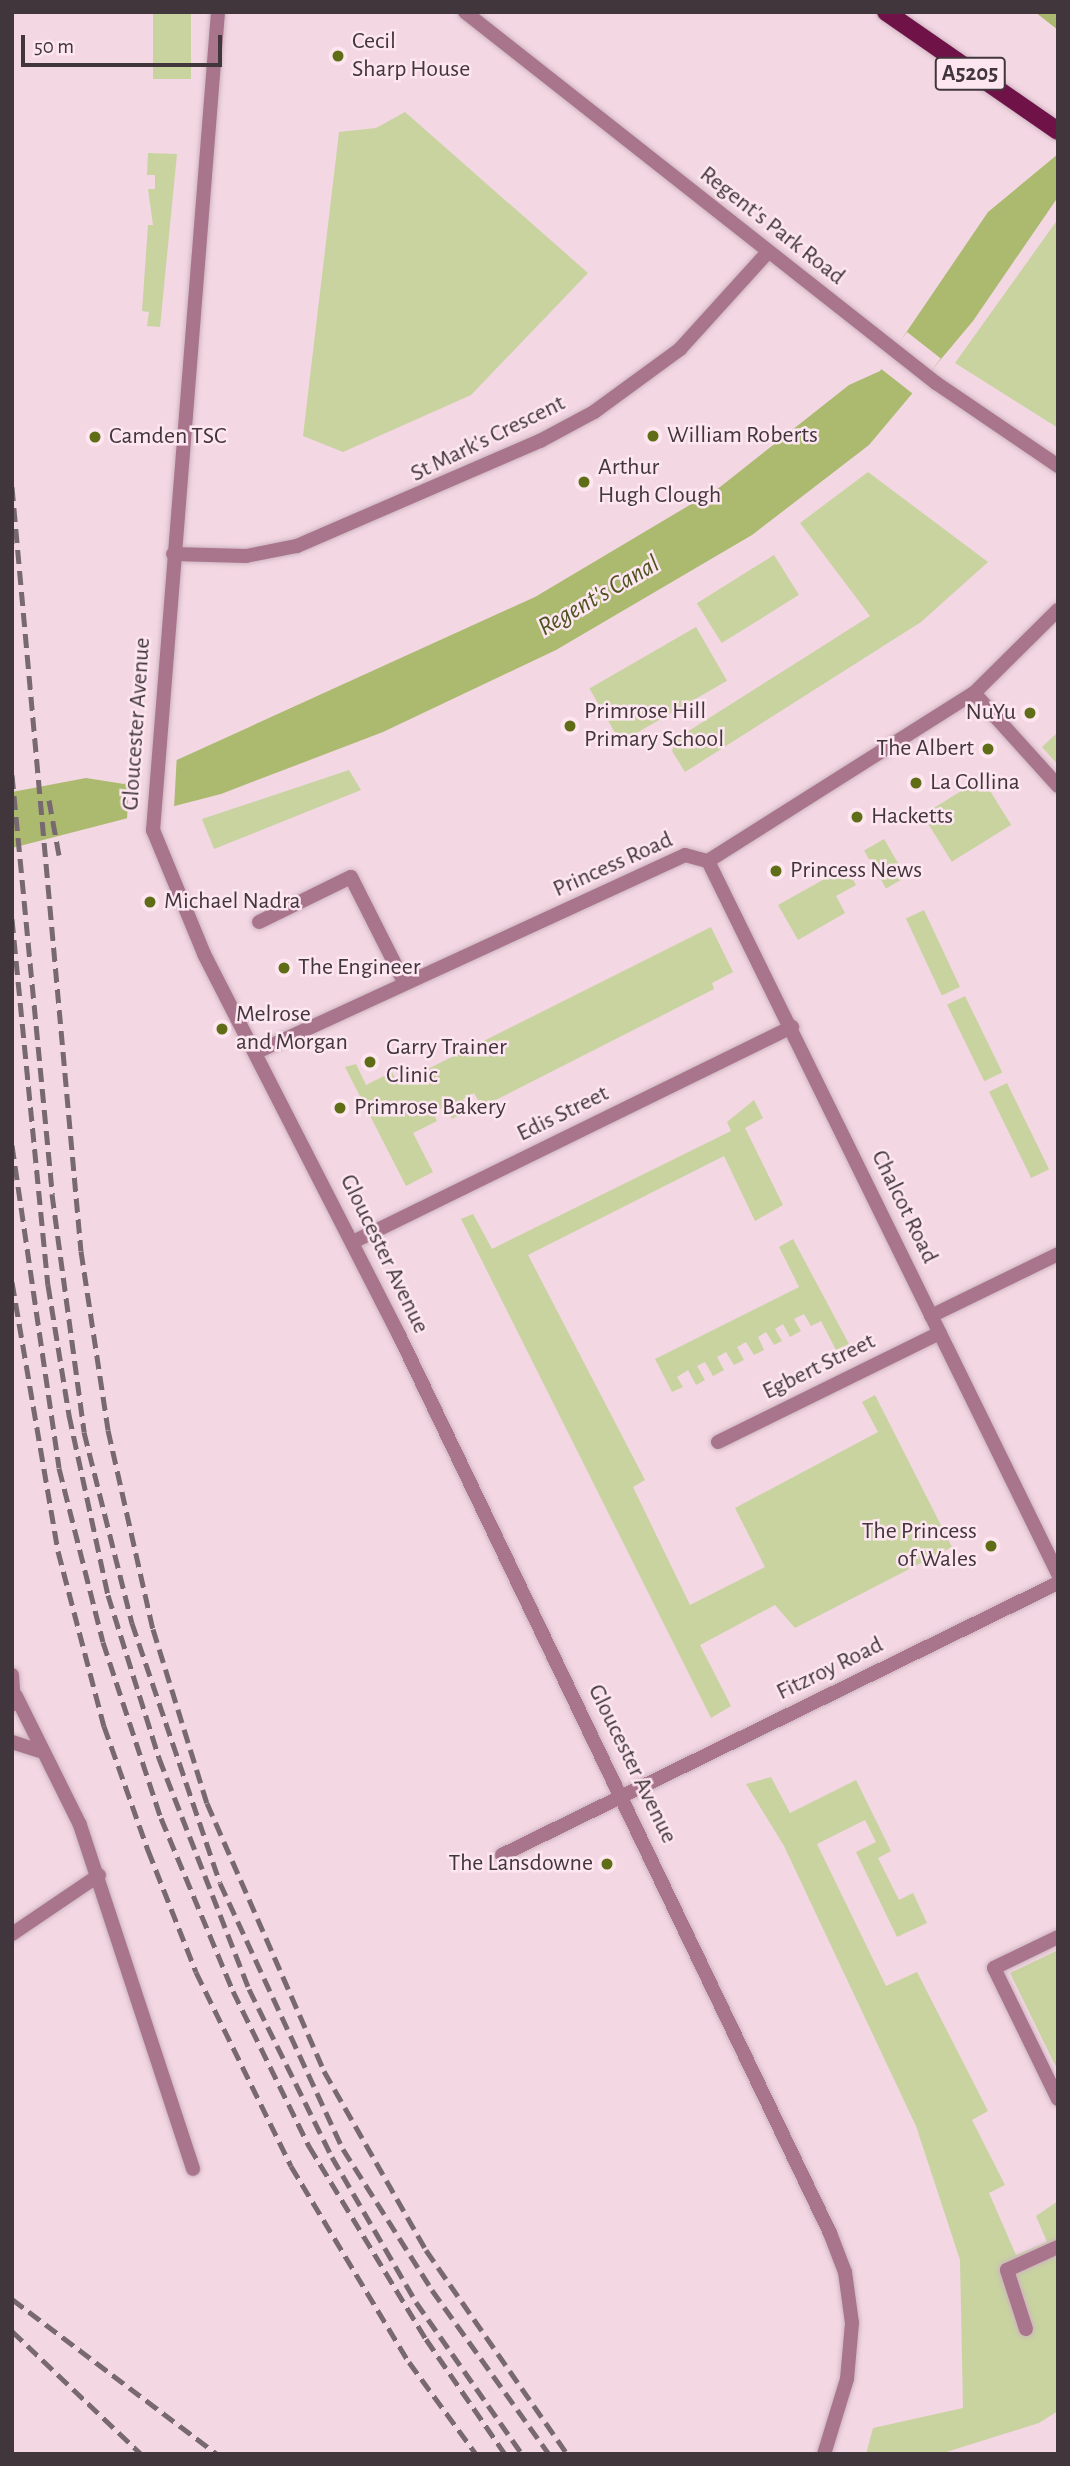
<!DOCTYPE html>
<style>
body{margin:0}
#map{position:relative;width:1070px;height:2466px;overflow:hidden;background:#f3d7e3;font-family:"Alegreya Sans",sans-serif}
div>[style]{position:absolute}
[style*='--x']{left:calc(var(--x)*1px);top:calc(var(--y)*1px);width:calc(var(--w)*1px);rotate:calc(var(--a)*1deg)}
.green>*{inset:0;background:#c8d3a0;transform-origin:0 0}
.water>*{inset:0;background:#abba6f}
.pier>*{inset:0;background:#f3d7e3;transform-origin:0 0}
.roads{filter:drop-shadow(0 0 2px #ccb4be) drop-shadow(0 0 2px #ccb4be)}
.minor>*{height:14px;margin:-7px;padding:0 7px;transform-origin:7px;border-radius:7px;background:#a9758c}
.tertiary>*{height:14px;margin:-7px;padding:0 7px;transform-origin:7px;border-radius:7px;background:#a9758c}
.primary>*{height:18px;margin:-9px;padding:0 9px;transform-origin:9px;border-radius:9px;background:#6f1248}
.rail>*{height:5px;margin-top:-2.5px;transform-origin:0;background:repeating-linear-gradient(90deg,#78686f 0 14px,transparent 0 21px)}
.dots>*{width:19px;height:19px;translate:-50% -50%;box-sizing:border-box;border:4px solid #fde6ef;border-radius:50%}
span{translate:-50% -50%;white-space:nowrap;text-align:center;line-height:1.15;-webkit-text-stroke:5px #fde6ef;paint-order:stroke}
.shield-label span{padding:2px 5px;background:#fde6ef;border:2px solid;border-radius:5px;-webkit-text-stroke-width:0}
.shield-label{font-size:23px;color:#41363b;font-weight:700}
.poi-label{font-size:24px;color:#41363b}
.left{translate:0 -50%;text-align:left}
.right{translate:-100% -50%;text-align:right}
.street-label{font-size:24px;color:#41363b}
.water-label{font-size:26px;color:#4b541e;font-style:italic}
.frame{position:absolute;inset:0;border:14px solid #41363b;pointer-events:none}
.scale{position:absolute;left:21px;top:35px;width:201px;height:32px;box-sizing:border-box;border:4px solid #41363b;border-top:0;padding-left:9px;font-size:21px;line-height:24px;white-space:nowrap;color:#41363b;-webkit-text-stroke:5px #fde6ef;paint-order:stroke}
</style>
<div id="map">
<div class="green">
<div style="left:153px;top:12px;width:38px;height:67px"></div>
<div style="clip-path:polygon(405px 112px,588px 273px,471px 395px,343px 452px,303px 436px,339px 132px,376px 128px)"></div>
<div style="clip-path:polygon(148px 153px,177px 154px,160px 327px,147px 326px,149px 312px,142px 311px,148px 225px,153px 225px,148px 189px,155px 189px,155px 175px,147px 175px)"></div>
<div style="clip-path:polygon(1058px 219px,1058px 428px,955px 363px)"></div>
<div style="clip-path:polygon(868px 472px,988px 562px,921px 622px,685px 772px,672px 751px,676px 739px,870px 616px,800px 523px)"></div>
<div style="left:774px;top:555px;width:47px;height:91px;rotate:58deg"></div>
<div style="left:696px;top:627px;width:62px;height:123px;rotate:60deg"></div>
<div style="clip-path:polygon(1058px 732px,1058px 765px,1042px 747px)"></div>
<div style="clip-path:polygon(349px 770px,361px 790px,214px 849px,202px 819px)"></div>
<div style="left:982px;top:778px;width:55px;height:70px;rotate:58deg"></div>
<div style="left:884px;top:839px;width:44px;height:23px;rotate:60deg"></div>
<div style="clip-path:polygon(846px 867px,856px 885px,836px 896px,845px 913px,798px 940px,778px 905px)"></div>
<div style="left:924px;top:910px;width:85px;height:20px;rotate:65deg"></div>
<div style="clip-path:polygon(711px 927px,733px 972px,712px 983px,714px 989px,482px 1107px,474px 1093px,463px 1099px,469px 1110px,452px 1119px,446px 1106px,433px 1112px,437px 1121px,413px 1133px,433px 1172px,406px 1186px,345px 1067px,356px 1064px,366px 1085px,392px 1072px,398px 1084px)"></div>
<div style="left:965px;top:996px;width:85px;height:20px;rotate:64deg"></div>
<div style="left:1007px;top:1083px;width:96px;height:20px;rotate:64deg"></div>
<div style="clip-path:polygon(754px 1100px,763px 1118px,745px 1128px,783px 1205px,755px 1221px,724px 1156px,528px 1255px,645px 1480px,633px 1487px,690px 1605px,765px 1567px,735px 1508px,878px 1432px,862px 1402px,875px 1395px,952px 1547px,795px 1628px,775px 1605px,700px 1645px,731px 1706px,711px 1718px,461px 1219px,473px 1214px,492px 1249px,731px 1131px,727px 1122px)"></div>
<div style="clip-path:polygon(793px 1239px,849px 1344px,836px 1350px,821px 1321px,811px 1326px,804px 1314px,794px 1319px,801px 1331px,790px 1337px,783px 1324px,775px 1329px,782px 1341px,774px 1345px,766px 1332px,758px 1337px,764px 1350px,754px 1355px,746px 1342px,737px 1347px,744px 1360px,734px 1365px,726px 1352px,717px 1357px,724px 1370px,713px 1376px,705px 1362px,697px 1366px,705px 1380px,696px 1385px,688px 1370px,677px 1377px,683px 1387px,672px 1392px,655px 1359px,799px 1287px,779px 1247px)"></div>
<div style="clip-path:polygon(771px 1777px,790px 1813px,856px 1780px,891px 1851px,878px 1858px,899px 1900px,913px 1893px,927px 1923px,897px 1937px,856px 1852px,876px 1842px,865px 1820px,817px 1844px,886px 1986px,917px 1972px,988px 2111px,972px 2120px,1005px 2185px,989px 2193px,1016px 2255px,1047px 2242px,1036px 2216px,1058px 2201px,1058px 2411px,1039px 2423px,940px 2454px,866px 2454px,873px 2428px,963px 2408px,960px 2260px,916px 2126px,784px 1846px,746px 1784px)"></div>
<div style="clip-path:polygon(1058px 1950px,1058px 2071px,1010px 1973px)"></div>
</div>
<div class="water">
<div style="clip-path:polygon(1035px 12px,1058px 12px,1058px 30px)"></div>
<div style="clip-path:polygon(1058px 154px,1058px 197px,973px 321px,869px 445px,752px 535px,556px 650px,383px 732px,221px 794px,12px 848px,12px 792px,86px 778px,124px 784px,535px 597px,720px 487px,849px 385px,880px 371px,988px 212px)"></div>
</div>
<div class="pier">
<div style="left:907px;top:332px;width:43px;height:45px;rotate:38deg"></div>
<div style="clip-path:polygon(177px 753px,174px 809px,127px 820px,129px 778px)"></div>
</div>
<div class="roads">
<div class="minor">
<div style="--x:218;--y:12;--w:821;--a:94.54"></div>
<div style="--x:153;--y:830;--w:134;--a:67.6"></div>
<div style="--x:204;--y:954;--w:428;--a:62.9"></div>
<div style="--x:399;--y:1335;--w:996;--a:64.36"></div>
<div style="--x:830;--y:2233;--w:42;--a:69"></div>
<div style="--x:845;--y:2272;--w:51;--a:82.2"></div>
<div style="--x:852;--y:2323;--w:56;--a:95.1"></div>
<div style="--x:847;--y:2379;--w:78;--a:107"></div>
<div style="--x:173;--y:554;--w:73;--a:1.6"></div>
<div style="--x:246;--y:556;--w:52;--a:-11.1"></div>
<div style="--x:297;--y:546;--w:265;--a:-23.4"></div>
<div style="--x:540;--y:441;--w:61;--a:-28.2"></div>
<div style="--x:594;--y:412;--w:107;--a:-36.2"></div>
<div style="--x:680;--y:349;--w:131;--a:-47.8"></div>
<div style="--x:974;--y:693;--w:125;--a:47.9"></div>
<div style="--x:708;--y:861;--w:315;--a:-32.3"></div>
<div style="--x:974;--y:693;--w:118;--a:-44.7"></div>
<div style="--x:259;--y:922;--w:102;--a:-26.1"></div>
<div style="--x:351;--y:877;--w:118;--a:63.2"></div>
<div style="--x:257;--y:1052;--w:471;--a:-24.7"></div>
<div style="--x:685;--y:855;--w:24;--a:15"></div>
<div style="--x:708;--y:861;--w:794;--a:63.85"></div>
<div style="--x:353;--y:1242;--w:489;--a:-26.1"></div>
<div style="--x:931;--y:1316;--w:141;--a:-26"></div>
<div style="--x:718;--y:1442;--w:247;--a:-26.2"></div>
<div style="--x:12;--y:1675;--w:29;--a:86"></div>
<div style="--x:16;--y:1696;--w:144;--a:63.6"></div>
<div style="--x:80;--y:1825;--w:362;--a:71.8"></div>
<div style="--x:12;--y:1742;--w:28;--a:18"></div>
<div style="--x:502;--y:1855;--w:619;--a:-26.07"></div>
<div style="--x:12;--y:1934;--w:105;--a:-34.1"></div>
<div style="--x:1058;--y:1937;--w:71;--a:154.2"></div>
<div style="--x:994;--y:1968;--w:146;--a:64"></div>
<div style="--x:1026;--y:2329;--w:62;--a:-107.9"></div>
<div style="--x:1007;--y:2270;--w:56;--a:-24.3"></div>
</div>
<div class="tertiary">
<div style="--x:465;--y:12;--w:600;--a:38.23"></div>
<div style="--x:936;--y:383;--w:148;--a:34.2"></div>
</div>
<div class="primary">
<div style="--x:886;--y:12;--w:209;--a:34.7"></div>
</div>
</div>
<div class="rail">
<div style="--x:12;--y:487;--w:767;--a:84.84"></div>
<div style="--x:81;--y:1251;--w:181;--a:81.4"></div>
<div style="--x:108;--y:1430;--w:204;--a:77.3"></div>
<div style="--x:153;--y:1629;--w:182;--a:72.8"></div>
<div style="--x:207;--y:1803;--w:292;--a:66.4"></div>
<div style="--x:324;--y:2071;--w:206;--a:60.3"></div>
<div style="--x:426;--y:2250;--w:248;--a:55.3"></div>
<div style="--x:12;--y:775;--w:421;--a:84.5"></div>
<div style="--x:52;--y:1194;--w:240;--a:82.3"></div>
<div style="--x:84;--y:1432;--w:197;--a:75.9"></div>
<div style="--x:132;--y:1623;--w:274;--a:71.3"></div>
<div style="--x:220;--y:1883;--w:293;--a:65.2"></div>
<div style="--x:343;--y:2149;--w:167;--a:57.7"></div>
<div style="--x:432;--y:2290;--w:201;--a:54.5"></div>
<div style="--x:49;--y:800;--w:56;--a:79.7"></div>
<div style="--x:12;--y:919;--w:368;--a:84.4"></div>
<div style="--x:48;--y:1285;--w:132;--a:80.8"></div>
<div style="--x:69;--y:1415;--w:184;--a:77.8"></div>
<div style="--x:108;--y:1595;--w:171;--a:72.6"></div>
<div style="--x:159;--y:1758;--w:248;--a:68.7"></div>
<div style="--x:249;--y:1989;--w:187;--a:63.7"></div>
<div style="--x:332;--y:2157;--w:168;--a:59.9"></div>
<div style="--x:416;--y:2302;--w:185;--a:55.1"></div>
<div style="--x:12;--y:1145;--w:326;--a:81.7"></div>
<div style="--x:59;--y:1468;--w:179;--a:75.8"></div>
<div style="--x:103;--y:1642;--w:185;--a:71.8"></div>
<div style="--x:161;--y:1818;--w:187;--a:67.4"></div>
<div style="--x:233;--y:1991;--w:173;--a:63.9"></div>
<div style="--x:309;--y:2146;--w:226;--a:58.8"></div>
<div style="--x:426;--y:2339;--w:140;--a:55.5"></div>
<div style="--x:12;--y:1282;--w:273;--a:80.3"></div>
<div style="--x:58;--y:1551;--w:181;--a:75.3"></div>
<div style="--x:104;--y:1726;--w:132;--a:70.5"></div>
<div style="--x:148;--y:1850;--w:131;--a:68.5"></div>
<div style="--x:196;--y:1972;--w:216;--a:63.9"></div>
<div style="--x:291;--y:2166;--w:229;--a:59"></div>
<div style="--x:409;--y:2362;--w:114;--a:53.9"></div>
<div style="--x:12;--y:2299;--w:257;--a:37.1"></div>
<div style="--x:12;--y:2331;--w:178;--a:43.6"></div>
</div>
<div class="dots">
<div style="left:338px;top:56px;background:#5f6d16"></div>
<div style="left:653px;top:436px;background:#5f6d16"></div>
<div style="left:95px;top:437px;background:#5f6d16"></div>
<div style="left:584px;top:482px;background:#5f6d16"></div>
<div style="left:1030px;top:713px;background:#5f6d16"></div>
<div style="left:570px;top:726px;background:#5f6d16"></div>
<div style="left:988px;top:749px;background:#5f6d16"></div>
<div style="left:916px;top:783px;background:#5f6d16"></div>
<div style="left:857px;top:817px;background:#5f6d16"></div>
<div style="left:776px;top:871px;background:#5f6d16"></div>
<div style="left:150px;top:902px;background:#5f6d16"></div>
<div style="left:284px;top:968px;background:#5f6d16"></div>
<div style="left:222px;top:1029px;background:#5f6d16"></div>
<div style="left:370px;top:1062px;background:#5f6d16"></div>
<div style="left:340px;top:1108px;background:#5f6d16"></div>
<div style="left:991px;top:1546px;background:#5f6d16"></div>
<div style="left:607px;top:1864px;background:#5f6d16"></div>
</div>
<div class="shield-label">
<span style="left:970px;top:74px">A5205</span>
</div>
<div class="poi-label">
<span class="left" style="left:352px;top:56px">Cecil<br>Sharp House</span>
<span class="left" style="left:667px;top:436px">William Roberts</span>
<span class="left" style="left:109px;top:437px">Camden TSC</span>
<span class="left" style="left:598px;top:482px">Arthur<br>Hugh Clough</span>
<span class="left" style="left:584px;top:726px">Primrose Hill<br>Primary School</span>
<span class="right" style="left:1016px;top:713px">NuYu</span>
<span class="right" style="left:974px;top:749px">The Albert</span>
<span class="left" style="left:930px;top:783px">La Collina</span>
<span class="left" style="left:871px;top:817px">Hacketts</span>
<span class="left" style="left:790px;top:871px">Princess News</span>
<span class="left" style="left:164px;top:902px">Michael Nadra</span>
<span class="left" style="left:298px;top:968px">The Engineer</span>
<span class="left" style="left:236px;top:1029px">Melrose<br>and Morgan</span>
<span class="left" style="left:386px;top:1062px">Garry Trainer<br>Clinic</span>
<span class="left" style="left:354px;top:1108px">Primrose Bakery</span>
<span class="right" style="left:977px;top:1546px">The Princess<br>of Wales</span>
<span class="right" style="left:593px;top:1864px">The Lansdowne</span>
</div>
<div class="street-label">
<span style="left:772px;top:226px;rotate:38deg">Regent's Park Road</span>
<span style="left:488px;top:439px;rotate:-26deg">St Mark's Crescent</span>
<span style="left:137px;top:724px;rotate:-86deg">Gloucester Avenue</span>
<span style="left:613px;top:865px;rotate:-24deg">Princess Road</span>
<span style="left:563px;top:1114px;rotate:-26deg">Edis Street</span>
<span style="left:904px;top:1207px;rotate:64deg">Chalcot Road</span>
<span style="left:384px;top:1254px;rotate:64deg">Gloucester Avenue</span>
<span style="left:819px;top:1367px;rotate:-26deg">Egbert Street</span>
<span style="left:830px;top:1669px;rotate:-26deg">Fitzroy Road</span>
<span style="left:632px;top:1764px;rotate:64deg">Gloucester Avenue</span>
</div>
<div class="water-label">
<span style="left:599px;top:596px;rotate:-30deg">Regent's Canal</span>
</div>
<div class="frame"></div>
<div class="scale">50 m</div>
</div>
